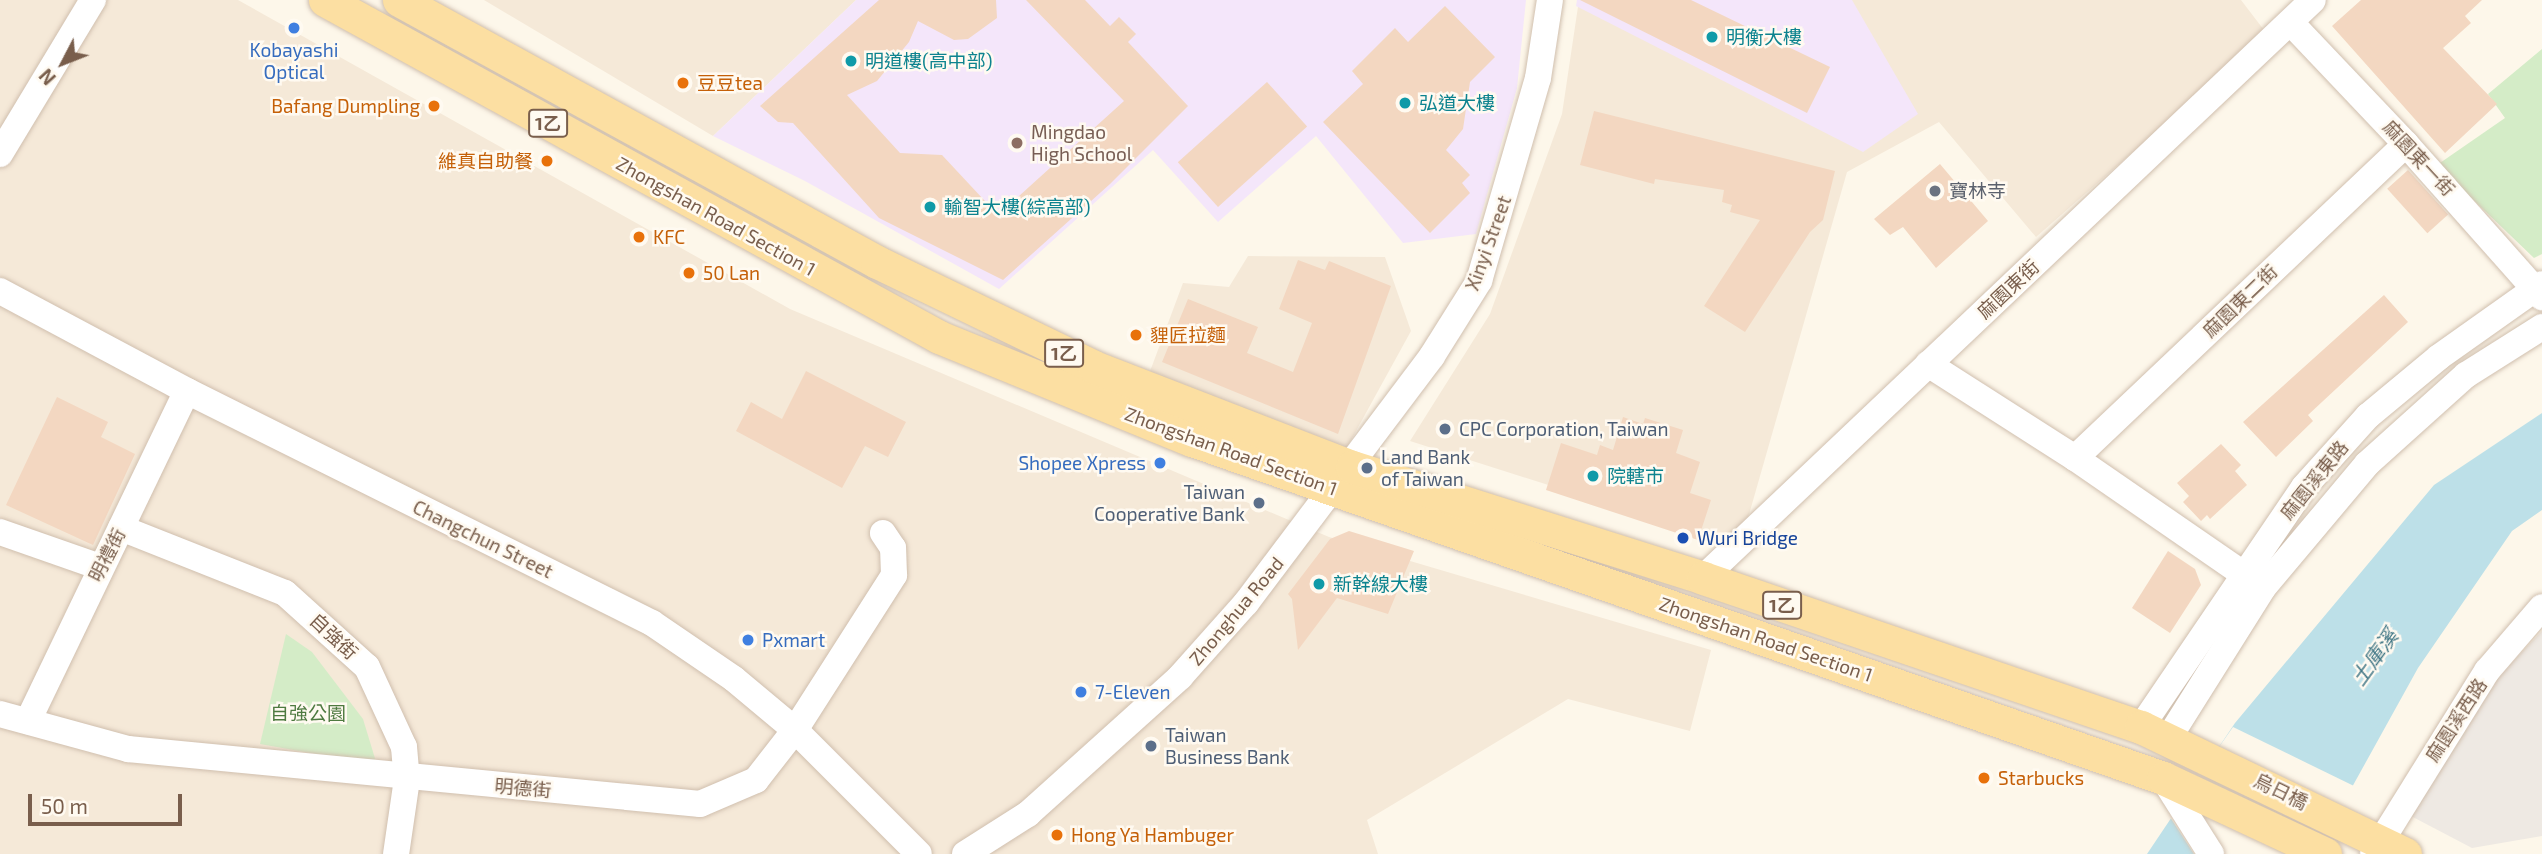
<!DOCTYPE html>
<meta charset="utf-8">
<style>
body{margin:0}
#map{position:relative;width:2542px;height:854px;overflow:hidden;background:#fdf7ea;font-family:"Exo 2","Noto Sans TC",sans-serif}
div>[style]{position:absolute}
[style*='--x']{left:calc(var(--x)*1px);top:calc(var(--y)*1px);width:calc(var(--w)*1px);rotate:calc(var(--a)*1deg)}
.residential>*{inset:0;background:#f5e9d8}
.industrial>*{inset:0;background:#eee9e3}
.education>*{inset:0;background:#f4e6fa}
.green>*{inset:0;background:#d4ecc7}
.water>*{inset:0;background:#bde0e8}
.pier>*{inset:0;background:#fdf7ea}
.building>*{inset:0;background:#f3d7c1;transform-origin:0 0}
.roads{filter:drop-shadow(0 0 2px #d0bfae) drop-shadow(0 0 2px #d0bfae)}
.minor>*{height:26px;margin:-13px;padding:0 13px;transform-origin:13px;border-radius:13px;background:#fff}
.major>*{height:33px;margin:-16.5px;padding:0 16.5px;transform-origin:16.5px;border-radius:16.5px;background:#fcdfa2}
.dots>*{width:19px;height:19px;translate:-50% -50%;box-sizing:border-box;border:4px solid #fffaf1;border-radius:50%}
span{translate:-50% -50%;white-space:nowrap;text-align:center;line-height:1.15;-webkit-text-stroke:5px #fffaf1;paint-order:stroke}
.shield-label span{padding:2px 5px;background:#fffaf1;border:2px solid;border-radius:5px;-webkit-text-stroke-width:0}
.shield-label{font-size:18px;color:#795e4c;font-weight:700}
.culture-label{font-size:19px;color:#0d838f}
.left{translate:0 -50%;text-align:left}
.shop-label{font-size:19px;color:#366cbe}
.right{translate:-100% -50%;text-align:right}
.food-label{font-size:19px;color:#c56008}
.education-label{font-size:19px;color:#785e54}
.street-label{font-size:19px;color:#795e4c}
.worship-label{font-size:19px;color:#5b616d}
.service-label{font-size:19px;color:#4e5e75}
.transit-label{font-size:19px;color:#164399}
.park-label{font-size:19px;color:#4e7a40}
.water-label{font-size:21px;color:#417786;font-style:italic}
.north{position:absolute;left:28px;top:28px;width:70px;height:70px;-webkit-text-stroke:5px #fffaf1;paint-order:stroke;rotate:228deg;font-size:19px;font-weight:700;line-height:28px;text-align:center;color:#795e4c}
.north::after{content:'';display:block;margin:auto;width:24px;height:32px;background:#795e4c;clip-path:polygon(50% 0,100% 100%,50% 72%,0 100%)}
.scale{position:absolute;left:28px;top:794px;width:154px;height:32px;box-sizing:border-box;border:4px solid #795e4c;border-top:0;padding-left:9px;font-size:21px;line-height:24px;white-space:nowrap;color:#795e4c;-webkit-text-stroke:5px #fffaf1;paint-order:stroke}
</style>
<div id="map">
<div class="residential">
<div style="clip-path:polygon(0 0,238px 0,790px 309px,1329px 537px,1711px 650px,1690px 731px,1568px 699px,1367px 820px,1378px 854px,0 854px)"></div>
<div style="clip-path:polygon(484px 0,856px 0,713px 136px)"></div>
<div style="clip-path:polygon(1579px 0,2241px 0,2267px 34px,2036px 237px,1939px 122px,1847px 172px,1740px 546px,1410px 441px,1490px 314px,1562px 114px)"></div>
<div style="clip-path:polygon(1248px 256px,1385px 257px,1411px 331px,1345px 451px,1149px 374px,1183px 283px,1229px 287px)"></div>
</div>
<div class="industrial">
<div style="clip-path:polygon(2542px 631px,2542px 836px,2472px 848px,2409px 815px,2501px 674px)"></div>
</div>
<div class="education">
<div style="clip-path:polygon(856px 0,1526px 0,1517px 88px,1476px 234px,1403px 243px,1316px 136px,1218px 222px,1153px 150px,999px 289px,805px 181px,713px 136px)"></div>
<div style="clip-path:polygon(1577px 0,1852px 0,1918px 114px,1863px 152px,1576px 6px)"></div>
</div>
<div class="green">
<div style="clip-path:polygon(2542px 49px,2542px 254px,2534px 258px,2437px 165px,2505px 118px,2488px 94px)"></div>
<div style="clip-path:polygon(286px 634px,312px 652px,363px 719px,377px 765px,260px 744px)"></div>
</div>
<div class="water">
<div style="clip-path:polygon(2542px 413px,2542px 510px,2512px 531px,2418px 668px,2315px 854px,2147px 854px,2235px 723px,2434px 485px)"></div>
</div>
<div class="pier">
<div style="clip-path:polygon(2233px 727px,2354px 786px,2318px 854px,2194px 854px,2170px 817px)"></div>
</div>
<div class="building">
<div style="clip-path:polygon(879px 0,996px 0,997px 18px,968px 39px,954px 40px,918px 21px,909px 42px,877px 81px,847px 95px,900px 153px,942px 155px,998px 215px,1124px 101px,1026px 0,1085px 0,1110px 26px,1119px 17px,1136px 34px,1128px 42px,1188px 106px,1110px 184px,1003px 280px,879px 218px,793px 123px,778px 122px,760px 106px)"></div>
<div style="clip-path:polygon(1580px 0,1691px 0,1830px 67px,1807px 113px)"></div>
<div style="clip-path:polygon(2361px 0,2482px 0,2465px 16px,2471px 23px,2443px 48px,2497px 104px,2445px 153px,2332px 26px)"></div>
<div style="clip-path:polygon(1445px 6px,1495px 57px,1470px 82px,1463px 129px,1446px 150px,1470px 175px,1462px 183px,1470px 193px,1430px 233px,1323px 122px,1363px 84px,1352px 71px,1395px 28px,1408px 42px)"></div>
<div style="left:1267px;top:82px;width:60px;height:120px;rotate:48deg"></div>
<div style="clip-path:polygon(1594px 111px,1835px 171px,1823px 220px,1810px 232px,1745px 332px,1704px 306px,1760px 220px,1730px 212px,1732px 205px,1722px 202px,1724px 190px,1655px 179px,1654px 184px,1580px 165px)"></div>
<div style="clip-path:polygon(1940px 164px,1988px 221px,1936px 268px,1903px 227px,1890px 235px,1874px 219px)"></div>
<div style="left:2408px;top:170px;width:60px;height:28px;rotate:48deg"></div>
<div style="clip-path:polygon(1298px 260px,1325px 270px,1329px 261px,1391px 286px,1338px 434px,1162px 362px,1188px 299px,1258px 327px,1247px 353px,1293px 372px,1312px 323px,1279px 309px)"></div>
<div style="clip-path:polygon(2384px 295px,2408px 322px,2308px 415px,2313px 421px,2276px 457px,2243px 422px)"></div>
<div style="clip-path:polygon(806px 371px,906px 422px,888px 457px,865px 446px,842px 488px,736px 431px,751px 402px,782px 419px)"></div>
<div style="clip-path:polygon(57px 397px,108px 422px,101px 437px,135px 454px,93px 545px,6px 505px)"></div>
<div style="clip-path:polygon(1623px 417px,1643px 424px,1645px 418px,1683px 430px,1676px 453px,1700px 462px,1690px 493px,1711px 500px,1698px 540px,1546px 490px,1561px 443px,1597px 455px,1600px 445px,1613px 450px)"></div>
<div style="clip-path:polygon(2221px 444px,2241px 465px,2235px 471px,2247px 485px,2210px 519px,2207px 515px,2201px 521px,2183px 502px,2189px 496px,2177px 483px)"></div>
<div style="clip-path:polygon(1349px 531px,1414px 551px,1388px 614px,1337px 598px,1298px 650px,1292px 599px,1288px 594px,1330px 539px)"></div>
<div style="clip-path:polygon(2168px 551px,2195px 569px,2201px 585px,2170px 633px,2132px 608px)"></div>
</div>
<div class="roads">
<div class="minor">
<div style="--x:2291;--y:23;--w:167;--a:46.5"></div>
<div style="--x:2406;--y:144;--w:205;--a:48.4"></div>
<div style="--x:0;--y:154;--w:180;--a:-58.9"></div>
<div style="--x:0;--y:291;--w:212;--a:28.1"></div>
<div style="--x:187;--y:391;--w:520;--a:26.52"></div>
<div style="--x:652;--y:623;--w:99;--a:34.3"></div>
<div style="--x:734;--y:679;--w:80;--a:39.9"></div>
<div style="--x:795;--y:730;--w:175;--a:45"></div>
<div style="--x:1928;--y:364;--w:174;--a:32.6"></div>
<div style="--x:2075;--y:458;--w:220;--a:34.6"></div>
<div style="--x:2075;--y:458;--w:456;--a:-43.5"></div>
<div style="--x:121;--y:528;--w:176;--a:21.6"></div>
<div style="--x:285;--y:593;--w:110;--a:42.1"></div>
<div style="--x:367;--y:667;--w:88;--a:65.2"></div>
<div style="--x:404;--y:747;--w:32;--a:85"></div>
<div style="--x:407;--y:779;--w:76;--a:98.3"></div>
<div style="--x:0;--y:532;--w:106;--a:19.3"></div>
<div style="--x:1703;--y:578;--w:840;--a:-43.46"></div>
<div style="--x:0;--y:714;--w:133;--a:15.3"></div>
<div style="--x:128;--y:749;--w:575;--a:5.49"></div>
<div style="--x:700;--y:804;--w:61;--a:-23.2"></div>
<div style="--x:756;--y:780;--w:63;--a:-52"></div>
<div style="--x:795;--y:730;--w:184;--a:-57.4"></div>
<div style="--x:894;--y:575;--w:27;--a:-92"></div>
<div style="--x:893;--y:548;--w:18;--a:-124"></div>
<div style="--x:28;--y:721;--w:366;--a:-64.3"></div>
<div style="--x:2141;--y:727;--w:290;--a:-55.8"></div>
<div style="--x:2304;--y:487;--w:96;--a:-48"></div>
<div style="--x:2368;--y:416;--w:92;--a:-39.7"></div>
<div style="--x:2439;--y:357;--w:126;--a:-35.3"></div>
<div style="--x:2168;--y:739;--w:178;--a:-57.8"></div>
<div style="--x:2263;--y:588;--w:162;--a:-50"></div>
<div style="--x:2367;--y:464;--w:133;--a:-42"></div>
<div style="--x:2466;--y:375;--w:90;--a:-32.3"></div>
<div style="--x:2163;--y:778;--w:90;--a:57.7"></div>
<div style="--x:965;--y:854;--w:75;--a:-32.4"></div>
<div style="--x:1028;--y:814;--w:205;--a:-42"></div>
<div style="--x:1180;--y:677;--w:99;--a:-48.3"></div>
<div style="--x:1246;--y:603;--w:309;--a:-53"></div>
<div style="--x:1432;--y:356;--w:89;--a:-57.9"></div>
<div style="--x:1479;--y:281;--w:211;--a:-73.8"></div>
<div style="--x:1538;--y:78;--w:79;--a:-81.3"></div>
<div style="--x:2373;--y:854;--w:216;--a:-58.1"></div>
<div style="--x:2487;--y:671;--w:84;--a:-49.3"></div>
</div>
<div class="major">
<div style="--x:325;--y:0;--w:700;--a:28.76"></div>
<div style="--x:939;--y:337;--w:273;--a:22.2"></div>
<div style="--x:1192;--y:440;--w:1028;--a:19.19"></div>
<div style="--x:2163;--y:778;--w:179;--a:25.1"></div>
<div style="--x:399;--y:0;--w:545;--a:28.73"></div>
<div style="--x:877;--y:262;--w:241;--a:25.8"></div>
<div style="--x:1094;--y:367;--w:277;--a:21.2"></div>
<div style="--x:1352;--y:467;--w:368;--a:17.5"></div>
<div style="--x:1703;--y:578;--w:463;--a:18.8"></div>
<div style="--x:2141;--y:727;--w:293;--a:25.7"></div>
</div>
</div>
<div class="dots">
<div style="left:294px;top:28px;background:#3f7fe0"></div>
<div style="left:1712px;top:37px;background:#0f9aa8"></div>
<div style="left:851px;top:61px;background:#0f9aa8"></div>
<div style="left:683px;top:83px;background:#e8710a"></div>
<div style="left:1405px;top:103px;background:#0f9aa8"></div>
<div style="left:434px;top:106px;background:#e8710a"></div>
<div style="left:1017px;top:143px;background:#8d6e63"></div>
<div style="left:547px;top:161px;background:#e8710a"></div>
<div style="left:1935px;top:191px;background:#6b7280"></div>
<div style="left:930px;top:207px;background:#0f9aa8"></div>
<div style="left:639px;top:237px;background:#e8710a"></div>
<div style="left:689px;top:273px;background:#e8710a"></div>
<div style="left:1136px;top:335px;background:#e8710a"></div>
<div style="left:1445px;top:429px;background:#5c6f8a"></div>
<div style="left:1160px;top:463px;background:#3f7fe0"></div>
<div style="left:1367px;top:468px;background:#5c6f8a"></div>
<div style="left:1593px;top:476px;background:#0f9aa8"></div>
<div style="left:1259px;top:503px;background:#5c6f8a"></div>
<div style="left:1683px;top:538px;background:#1a4fb4"></div>
<div style="left:1319px;top:584px;background:#0f9aa8"></div>
<div style="left:748px;top:640px;background:#3f7fe0"></div>
<div style="left:1081px;top:692px;background:#3f7fe0"></div>
<div style="left:1151px;top:746px;background:#5c6f8a"></div>
<div style="left:1984px;top:778px;background:#e8710a"></div>
<div style="left:1057px;top:835px;background:#e8710a"></div>
</div>
<div class="shield-label">
<span style="left:548px;top:123px">1乙</span>
<span style="left:1064px;top:353px">1乙</span>
<span style="left:1782px;top:605px">1乙</span>
</div>
<div class="culture-label">
<span class="left" style="left:1726px;top:37px">明衡大樓</span>
<span class="left" style="left:865px;top:61px">明道樓(高中部)</span>
<span class="left" style="left:1419px;top:103px">弘道大樓</span>
<span class="left" style="left:944px;top:207px">輸智大樓(綜高部)</span>
<span class="left" style="left:1607px;top:476px">院轄市</span>
<span class="left" style="left:1333px;top:584px">新幹線大樓</span>
</div>
<div class="shop-label">
<span style="left:294px;top:61px">Kobayashi<br>Optical</span>
<span class="right" style="left:1146px;top:463px">Shopee Xpress</span>
<span class="left" style="left:762px;top:640px">Pxmart</span>
<span class="left" style="left:1095px;top:692px">7-Eleven</span>
</div>
<div class="food-label">
<span class="left" style="left:697px;top:83px">豆豆tea</span>
<span class="right" style="left:420px;top:106px">Bafang Dumpling</span>
<span class="right" style="left:533px;top:161px">維真自助餐</span>
<span class="left" style="left:653px;top:237px">KFC</span>
<span class="left" style="left:703px;top:273px">50 Lan</span>
<span class="left" style="left:1150px;top:335px">貍匠拉麵</span>
<span class="left" style="left:1998px;top:778px">Starbucks</span>
<span class="left" style="left:1071px;top:835px">Hong Ya Hambuger</span>
</div>
<div class="education-label">
<span class="left" style="left:1031px;top:143px">Mingdao<br>High School</span>
</div>
<div class="street-label">
<span style="left:2419px;top:158px;rotate:47deg">麻園東一街</span>
<span style="left:716px;top:216px;rotate:29deg">Zhongshan Road Section 1</span>
<span style="left:1488px;top:243px;rotate:-70deg">Xinyi Street</span>
<span style="left:2008px;top:289px;rotate:-43deg">麻園東街</span>
<span style="left:2240px;top:301px;rotate:-44deg">麻園東二街</span>
<span style="left:1231px;top:451px;rotate:20deg">Zhongshan Road Section 1</span>
<span style="left:2314px;top:480px;rotate:-51deg">麻園溪東路</span>
<span style="left:483px;top:539px;rotate:26deg">Changchun Street</span>
<span style="left:107px;top:555px;rotate:-63deg">明禮街</span>
<span style="left:1236px;top:611px;rotate:-50deg">Zhonghua Road</span>
<span style="left:334px;top:636px;rotate:43deg">自強街</span>
<span style="left:1766px;top:639px;rotate:19deg">Zhongshan Road Section 1</span>
<span style="left:2456px;top:720px;rotate:-57deg">麻園溪西路</span>
<span style="left:523px;top:788px;rotate:5deg">明德街</span>
<span style="left:2281px;top:791px;rotate:26deg">烏日橋</span>
</div>
<div class="worship-label">
<span class="left" style="left:1949px;top:191px">寶林寺</span>
</div>
<div class="service-label">
<span class="left" style="left:1459px;top:429px">CPC Corporation, Taiwan</span>
<span class="left" style="left:1381px;top:468px">Land Bank<br>of Taiwan</span>
<span class="right" style="left:1245px;top:503px">Taiwan<br>Cooperative Bank</span>
<span class="left" style="left:1165px;top:746px">Taiwan<br>Business Bank</span>
</div>
<div class="transit-label">
<span class="left" style="left:1697px;top:538px">Wuri Bridge</span>
</div>
<div class="park-label">
<span style="left:308px;top:713px">自強公園</span>
</div>
<div class="water-label">
<span style="left:2374px;top:657px;rotate:-54deg">土庫溪</span>
</div>
<div class="north">N</div>
<div class="scale">50 m</div>
</div>
